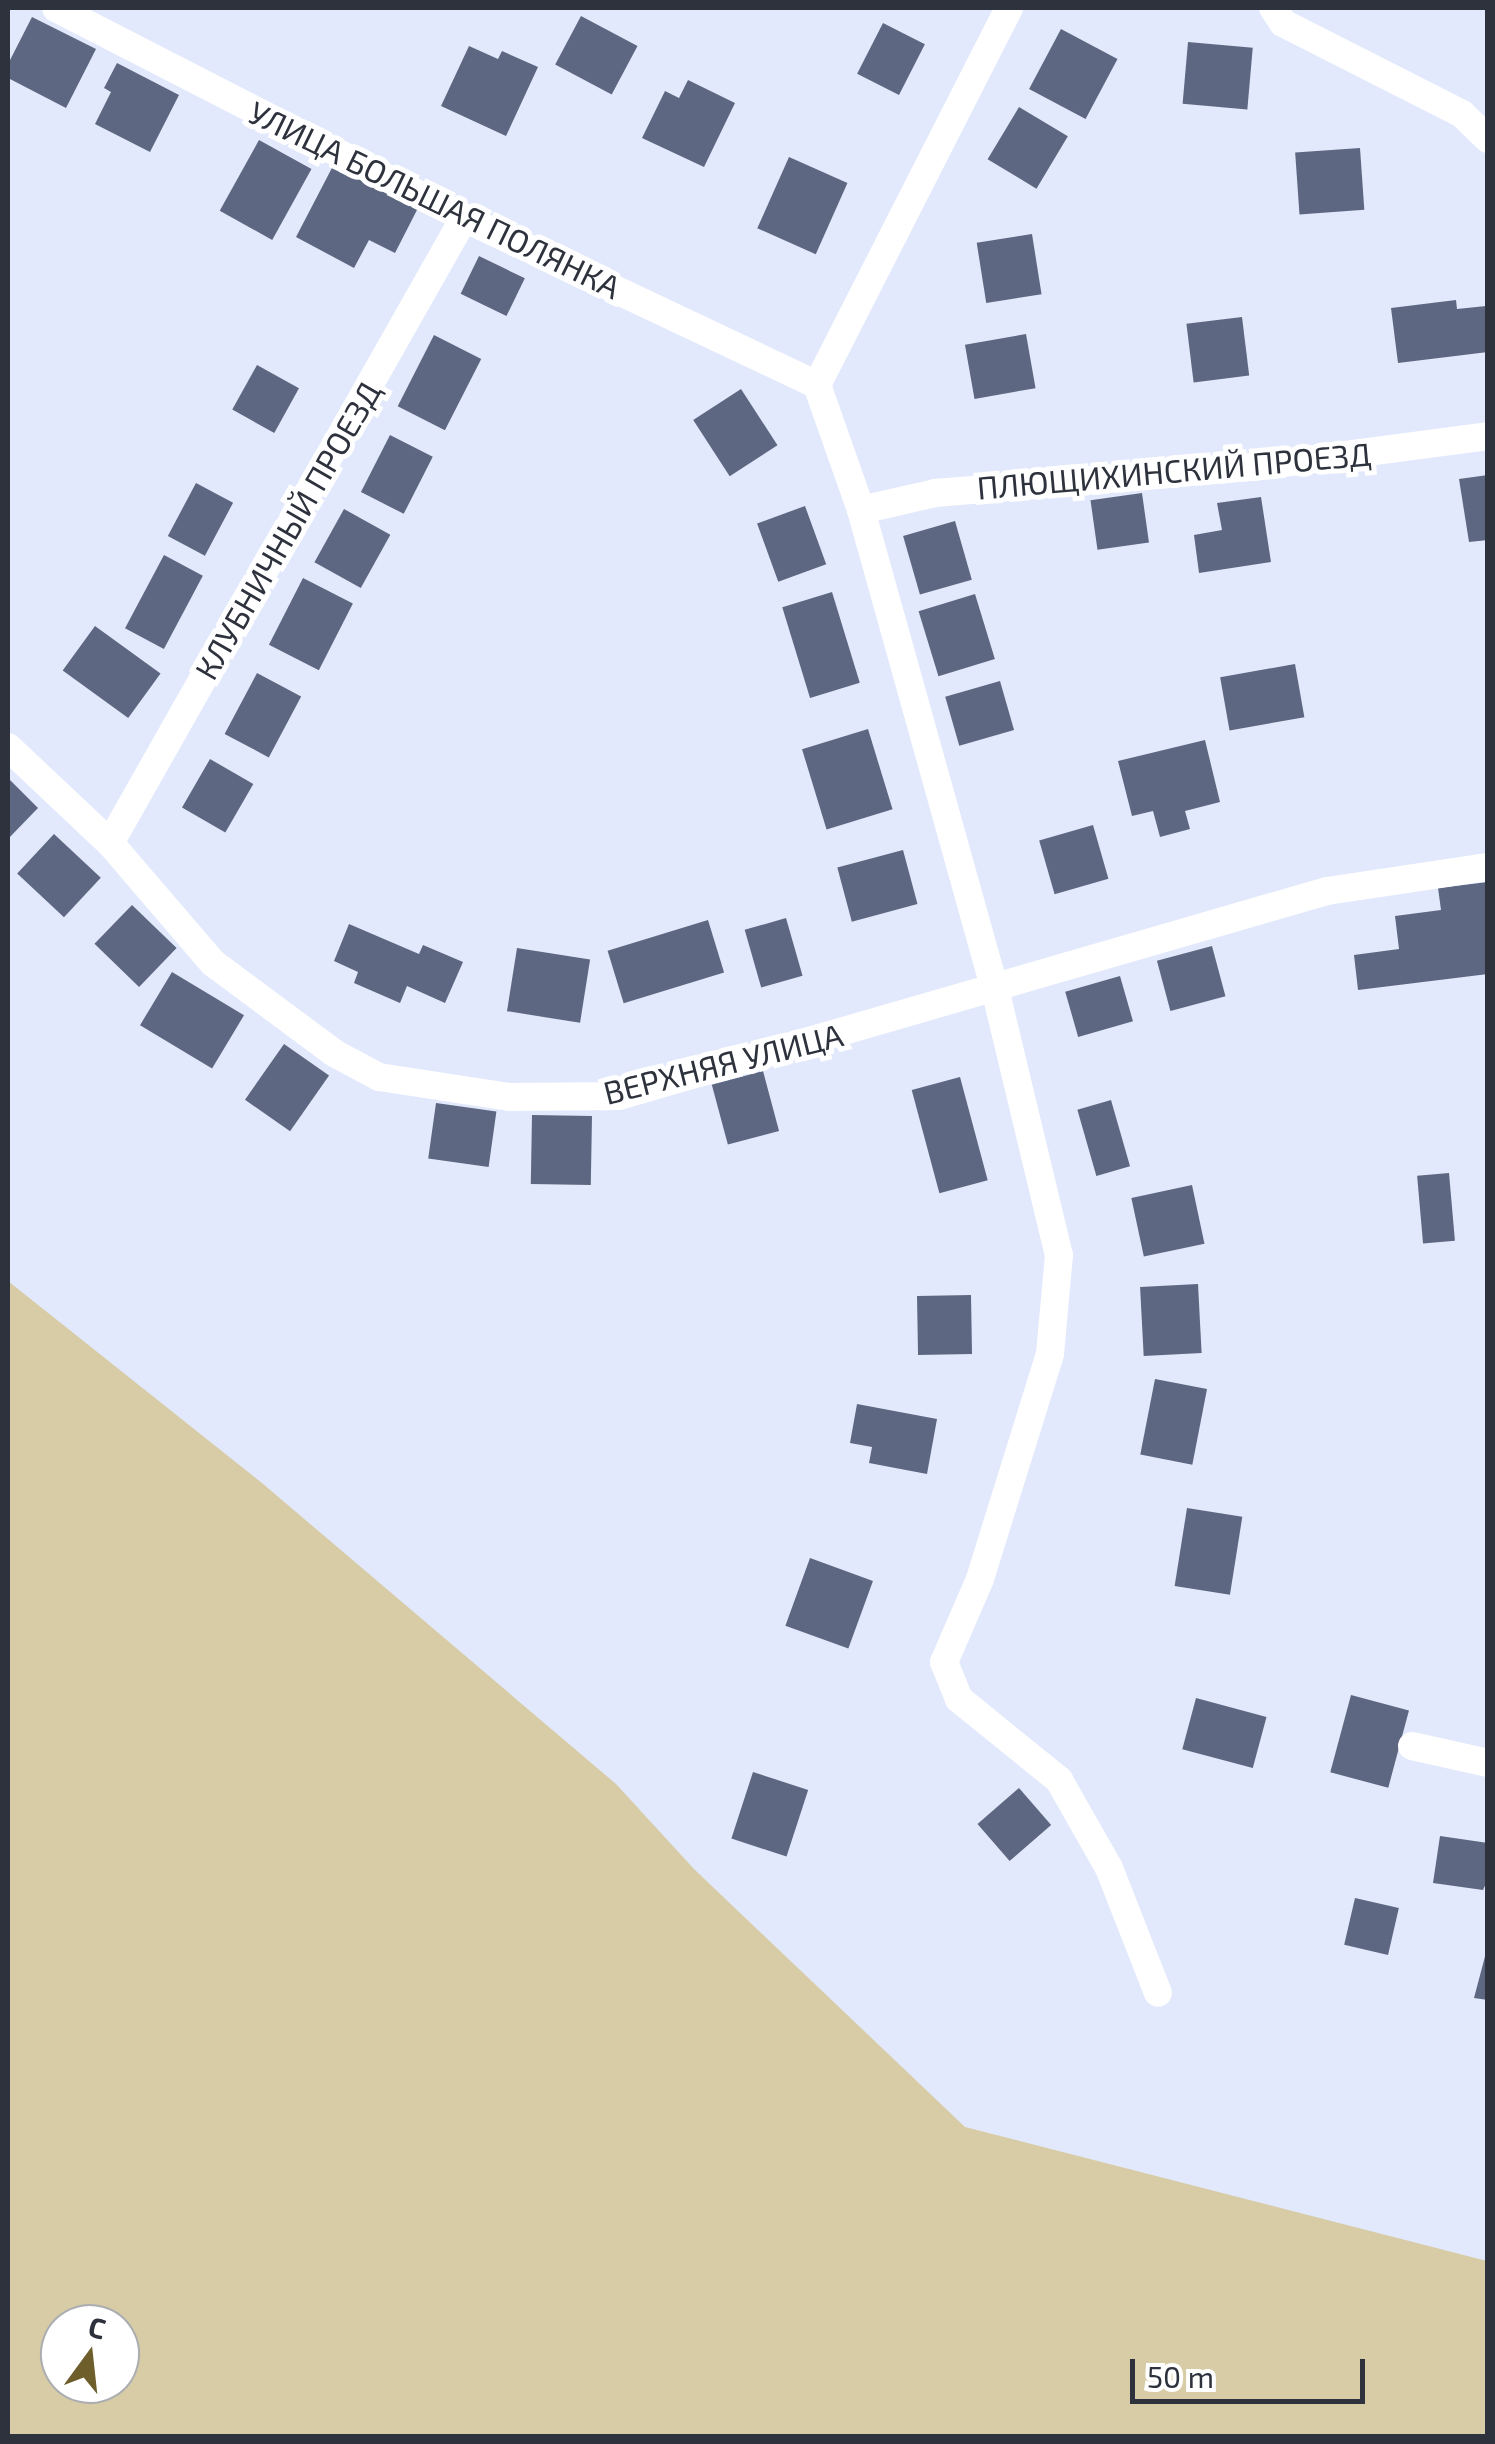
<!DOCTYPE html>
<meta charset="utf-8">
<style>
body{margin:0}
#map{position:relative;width:1495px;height:2444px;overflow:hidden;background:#e2e9fc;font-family:"Exo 2",sans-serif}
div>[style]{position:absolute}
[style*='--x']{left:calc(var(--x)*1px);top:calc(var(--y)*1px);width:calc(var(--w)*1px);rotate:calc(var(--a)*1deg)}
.green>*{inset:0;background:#d8cca6}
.building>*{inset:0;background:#5e6781;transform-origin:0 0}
.minor>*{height:28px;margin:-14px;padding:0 14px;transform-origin:14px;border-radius:14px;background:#fff}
span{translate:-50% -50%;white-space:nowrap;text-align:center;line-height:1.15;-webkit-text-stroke:10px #fff;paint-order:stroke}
.street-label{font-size:32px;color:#2d323d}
.frame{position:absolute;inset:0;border:10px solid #2d323d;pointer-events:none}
.north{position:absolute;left:40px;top:2304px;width:100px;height:100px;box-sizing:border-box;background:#fff;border:2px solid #abadb1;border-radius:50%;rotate:15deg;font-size:28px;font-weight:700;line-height:40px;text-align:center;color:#2d323d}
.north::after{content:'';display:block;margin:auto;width:35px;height:45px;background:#6e5e2c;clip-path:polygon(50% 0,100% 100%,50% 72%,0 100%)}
.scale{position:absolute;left:1130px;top:2359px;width:235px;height:45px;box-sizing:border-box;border:5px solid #2d323d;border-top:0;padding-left:12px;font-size:30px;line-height:35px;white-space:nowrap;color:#2d323d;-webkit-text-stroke:8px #fff;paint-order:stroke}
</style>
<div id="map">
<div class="green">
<div style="clip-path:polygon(evenodd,8px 1281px,262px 1483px,616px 1784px,694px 1869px,965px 2127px,1487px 2261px,1487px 2436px,8px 2436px,8px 1281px,60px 2324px,120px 2324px,120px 2384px,60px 2384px,60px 2324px)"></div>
</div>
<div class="building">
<div style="left:581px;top:16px;width:64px;height:55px;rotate:28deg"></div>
<div style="clip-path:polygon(32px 17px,96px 49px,66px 108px,8px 78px,8px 64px)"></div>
<div style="left:883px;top:23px;width:47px;height:57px;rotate:27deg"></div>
<div style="left:1061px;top:29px;width:64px;height:68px;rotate:28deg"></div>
<div style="left:1188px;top:42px;width:65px;height:62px;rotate:5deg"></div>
<div style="clip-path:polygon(469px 46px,498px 59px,502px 51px,538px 67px,506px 136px,441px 106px)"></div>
<div style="clip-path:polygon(117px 63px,179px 95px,150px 152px,95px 124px,111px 92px,104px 88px)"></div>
<div style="clip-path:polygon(688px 80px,735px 103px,704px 167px,642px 138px,665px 91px,679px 98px)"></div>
<div style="left:1019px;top:107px;width:57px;height:61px;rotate:31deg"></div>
<div style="left:259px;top:140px;width:60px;height:81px;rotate:29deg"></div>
<div style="left:1360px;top:148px;width:62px;height:65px;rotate:86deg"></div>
<div style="left:789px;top:157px;width:64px;height:78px;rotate:24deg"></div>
<div style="clip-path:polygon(334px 164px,418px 208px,395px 253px,369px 240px,354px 268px,296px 237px)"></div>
<div style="left:1032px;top:234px;width:61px;height:56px;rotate:81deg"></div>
<div style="left:479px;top:256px;width:51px;height:42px;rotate:26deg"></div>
<div style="clip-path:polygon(1456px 300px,1457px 309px,1486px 306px,1488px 352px,1398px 363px,1391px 308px)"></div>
<div style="left:1242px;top:317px;width:59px;height:56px;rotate:83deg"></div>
<div style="left:1026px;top:334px;width:55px;height:62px;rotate:80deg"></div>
<div style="left:434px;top:335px;width:53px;height:80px;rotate:27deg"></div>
<div style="left:257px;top:365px;width:48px;height:51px;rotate:29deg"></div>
<div style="left:741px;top:389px;width:67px;height:57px;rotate:57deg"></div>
<div style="left:390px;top:435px;width:48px;height:64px;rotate:27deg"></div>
<div style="clip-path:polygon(1488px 475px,1488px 540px,1469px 542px,1459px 479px)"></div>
<div style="left:196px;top:483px;width:42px;height:60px;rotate:28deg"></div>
<div style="left:1142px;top:493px;width:50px;height:52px;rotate:82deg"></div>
<div style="clip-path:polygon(1261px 497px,1271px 562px,1199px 573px,1194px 535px,1222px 530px,1217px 503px)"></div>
<div style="left:805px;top:506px;width:62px;height:51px;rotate:70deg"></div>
<div style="left:344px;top:509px;width:53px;height:61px;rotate:29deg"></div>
<div style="left:955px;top:521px;width:61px;height:54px;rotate:74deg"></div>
<div style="left:164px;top:555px;width:44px;height:83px;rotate:28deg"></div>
<div style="left:303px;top:578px;width:56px;height:75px;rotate:27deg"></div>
<div style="left:832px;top:592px;width:95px;height:52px;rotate:73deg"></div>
<div style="left:975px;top:594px;width:68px;height:59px;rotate:73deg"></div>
<div style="left:95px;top:626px;width:81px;height:55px;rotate:36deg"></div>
<div style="left:1295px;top:664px;width:54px;height:76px;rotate:80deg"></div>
<div style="left:257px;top:673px;width:50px;height:69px;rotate:28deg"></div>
<div style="left:1000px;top:681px;width:51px;height:57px;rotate:74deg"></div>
<div style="left:868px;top:729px;width:84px;height:69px;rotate:73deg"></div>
<div style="clip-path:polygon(1205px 740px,1220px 802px,1185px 811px,1190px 829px,1160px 837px,1153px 811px,1132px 816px,1118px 761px)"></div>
<div style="left:210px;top:759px;width:50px;height:56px;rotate:30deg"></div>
<div style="clip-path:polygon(8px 778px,38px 808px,8px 839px)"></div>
<div style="left:1093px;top:825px;width:56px;height:56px;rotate:74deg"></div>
<div style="left:54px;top:834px;width:64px;height:54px;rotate:43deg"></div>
<div style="left:903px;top:850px;width:56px;height:68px;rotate:75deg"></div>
<div style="clip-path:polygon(1488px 882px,1488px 974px,1358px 990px,1354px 955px,1399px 949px,1395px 916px,1441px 910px,1438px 888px)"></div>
<div style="left:132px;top:905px;width:62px;height:54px;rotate:44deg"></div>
<div style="left:786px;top:918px;width:60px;height:43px;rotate:74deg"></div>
<div style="left:708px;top:920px;width:55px;height:105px;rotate:73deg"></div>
<div style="clip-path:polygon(349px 924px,419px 954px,423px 945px,463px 962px,445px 1003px,407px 986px,400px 1003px,354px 983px,358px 972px,334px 961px)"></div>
<div style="left:1212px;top:946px;width:52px;height:57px;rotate:75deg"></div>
<div style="left:517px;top:948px;width:74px;height:64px;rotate:9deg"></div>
<div style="left:172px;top:972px;width:84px;height:62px;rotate:31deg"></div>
<div style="left:1120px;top:976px;width:47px;height:57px;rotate:74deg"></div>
<div style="left:284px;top:1044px;width:55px;height:68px;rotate:35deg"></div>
<div style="left:763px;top:1071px;width:62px;height:53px;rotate:75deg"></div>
<div style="left:960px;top:1077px;width:107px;height:50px;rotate:75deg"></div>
<div style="left:1111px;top:1100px;width:69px;height:35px;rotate:74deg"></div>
<div style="left:436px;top:1103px;width:61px;height:56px;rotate:8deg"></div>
<div style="left:532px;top:1115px;width:60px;height:69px;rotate:1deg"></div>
<div style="left:1449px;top:1173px;width:68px;height:32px;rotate:85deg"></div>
<div style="left:1192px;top:1185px;width:60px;height:62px;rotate:78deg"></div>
<div style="left:1198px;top:1284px;width:69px;height:58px;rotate:87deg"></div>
<div style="left:971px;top:1295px;width:59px;height:54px;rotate:89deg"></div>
<div style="left:1155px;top:1379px;width:53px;height:77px;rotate:11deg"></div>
<div style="clip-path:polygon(857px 1404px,937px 1419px,927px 1474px,869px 1463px,872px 1447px,850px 1443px)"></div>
<div style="left:1187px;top:1508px;width:56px;height:79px;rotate:9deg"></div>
<div style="left:810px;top:1558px;width:67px;height:72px;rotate:20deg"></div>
<div style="left:1351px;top:1695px;width:60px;height:80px;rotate:15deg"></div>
<div style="left:1196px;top:1698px;width:73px;height:53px;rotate:15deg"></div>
<div style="left:753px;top:1772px;width:58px;height:70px;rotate:18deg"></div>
<div style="left:1019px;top:1788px;width:49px;height:55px;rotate:49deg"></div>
<div style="clip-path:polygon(1440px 1836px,1488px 1843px,1488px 1879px,1483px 1890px,1433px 1883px)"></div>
<div style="left:1355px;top:1898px;width:45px;height:48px;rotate:13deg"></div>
<div style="clip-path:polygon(1488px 1945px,1488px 2000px,1474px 1998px)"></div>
</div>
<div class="minor">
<div style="--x:56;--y:8;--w:459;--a:27.2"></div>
<div style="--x:464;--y:218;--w:391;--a:25.3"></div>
<div style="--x:1273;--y:8;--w:18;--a:56"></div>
<div style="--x:1283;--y:23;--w:201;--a:26.9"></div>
<div style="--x:1462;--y:114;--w:36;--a:44"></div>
<div style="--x:817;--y:385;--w:133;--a:70.6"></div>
<div style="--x:861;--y:510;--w:497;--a:74.4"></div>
<div style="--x:995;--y:989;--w:274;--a:76.5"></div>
<div style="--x:1059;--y:1255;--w:99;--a:95.2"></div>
<div style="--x:1050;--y:1354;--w:236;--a:107.3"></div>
<div style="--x:980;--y:1579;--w:90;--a:113.4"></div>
<div style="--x:944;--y:1662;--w:40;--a:68"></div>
<div style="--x:959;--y:1699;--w:129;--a:39"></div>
<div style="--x:1059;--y:1780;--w:101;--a:60.4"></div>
<div style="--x:1109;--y:1868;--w:134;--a:68.6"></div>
<div style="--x:817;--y:385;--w:423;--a:-63"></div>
<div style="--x:861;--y:510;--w:76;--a:-12.9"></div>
<div style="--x:935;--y:493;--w:319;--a:-4.7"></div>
<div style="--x:1253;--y:467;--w:237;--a:-7.5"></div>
<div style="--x:8;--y:747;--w:140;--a:43.3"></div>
<div style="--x:110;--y:843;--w:158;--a:49.4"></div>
<div style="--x:213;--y:963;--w:151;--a:36.6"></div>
<div style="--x:334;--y:1053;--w:51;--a:28.1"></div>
<div style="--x:379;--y:1077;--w:132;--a:8.7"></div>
<div style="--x:509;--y:1097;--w:110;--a:-0.5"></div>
<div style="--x:619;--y:1096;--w:737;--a:-16.15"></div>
<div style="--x:1327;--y:891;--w:163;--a:-8.5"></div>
<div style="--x:110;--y:843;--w:718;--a:-60.47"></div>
<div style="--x:1412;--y:1746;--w:78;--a:12.6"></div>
</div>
<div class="street-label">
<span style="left:435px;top:199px;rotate:26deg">УЛИЦА БОЛЬШАЯ ПОЛЯНКА</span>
<span style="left:1174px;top:470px;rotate:-5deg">ПЛЮЩИХИНСКИЙ ПРОЕЗД</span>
<span style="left:287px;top:530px;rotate:-60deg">КЛУБНИЧНЫЙ ПРОЕЗД</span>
<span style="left:723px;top:1063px;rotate:-14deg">ВЕРХНЯЯ УЛИЦА</span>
</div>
<div class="frame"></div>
<div class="north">С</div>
<div class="scale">50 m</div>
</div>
